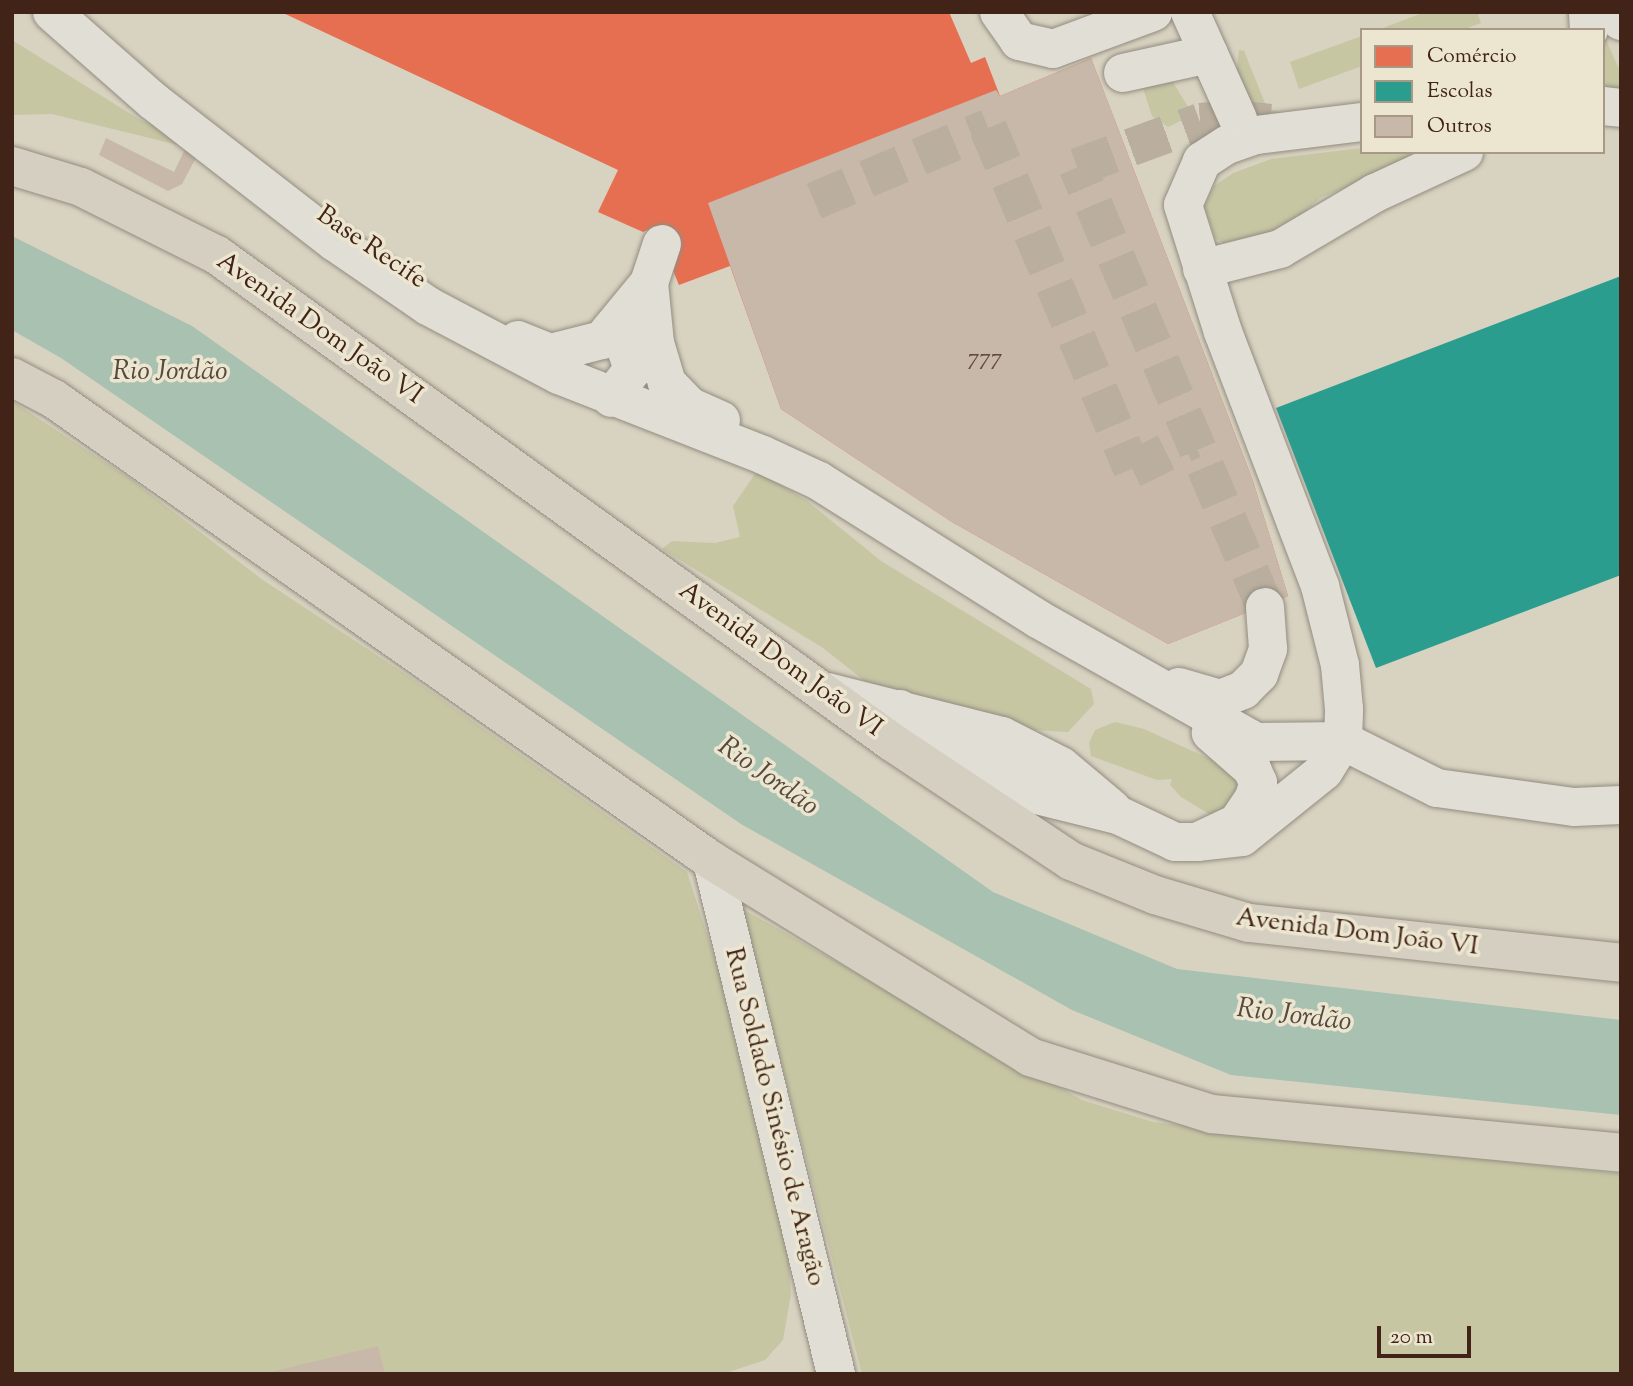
<!DOCTYPE html>
<meta charset="utf-8">
<style>
body{margin:0}
#map{position:relative;width:1633px;height:1386px;overflow:hidden;background:#d8d2c0;font-family:"Sorts Mill Goudy",serif}
div>[style]{position:absolute}
[style*='--x']{left:calc(var(--x)*1px);top:calc(var(--y)*1px);width:calc(var(--w)*1px);rotate:calc(var(--a)*1deg)}
.green>*{inset:0;background:#c6c6a3}
.water>*{inset:0;background:#a9c1b1}
.shops>*{inset:0;background:#e76f51}
.schools>*{inset:0;background:#2a9d8f}
.building>*{inset:0;background:#c8b8a9}
.minor-tunnel>*{height:38px;margin-top:-19px;transform-origin:0;background:repeating-linear-gradient(90deg,#baaf9e 0 38px,transparent 0 57px)}
.roads{filter:drop-shadow(0 0 2px #938c81) drop-shadow(0 0 2px #938c81)}
.minor>*{height:38px;margin:-19px;padding:0 19px;transform-origin:19px;border-radius:19px;background:#e1ded5}
.major>*{height:38px;margin:-19px;padding:0 19px;transform-origin:19px;border-radius:19px;background:#d5cfc1}
span{translate:-50% -50%;white-space:nowrap;text-align:center;line-height:1.15;-webkit-text-stroke:7px #ece5d0;paint-order:stroke}
.number-label{font-size:23px;color:#63493c}
.number-label span{-webkit-text-stroke-width:0}
.street-label{font-size:26px;color:#412417}
.water-label{font-size:28px;color:#564a3c;font-style:italic}
.frame{position:absolute;inset:0;border:14px solid #412417;pointer-events:none}
.legend{position:absolute;left:1360px;top:28px;width:245px;height:126px;box-sizing:border-box;background:#ece5d0;border:2px solid #a89886;margin:0;padding:9px 12px;list-style:none;font-size:21px;color:#412417}
.legend li{display:flex;align-items:center;gap:14px;height:35px}
.legend b{width:35px;border:2px solid #a89886}
.scale{position:absolute;left:1377px;top:1326px;width:94px;height:32px;box-sizing:border-box;border:4px solid #412417;border-top:0;padding-left:9px;font-size:21px;line-height:24px;white-space:nowrap;color:#412417;-webkit-text-stroke:5px #ece5d0;paint-order:stroke}
</style>
<div id="map">
<div class="green">
<div style="clip-path:polygon(1425px 12px,1477px 12px,1481px 23px,1462px 30px,1378px 30px)"></div>
<div style="clip-path:polygon(1603px 34px,1621px 73px,1621px 95px,1603px 93px)"></div>
<div style="clip-path:polygon(1362px 36px,1362px 66px,1299px 89px,1290px 62px)"></div>
<div style="clip-path:polygon(12px 40px,142px 121px,166px 129px,186px 147px,52px 114px,12px 115px)"></div>
<div style="clip-path:polygon(1239px 50px,1244px 51px,1267px 108px,1285px 114px,1265px 117px,1247px 98px,1236px 75px)"></div>
<div style="clip-path:polygon(1171px 79px,1193px 115px,1168px 127px,1152px 116px,1143px 88px)"></div>
<div style="clip-path:polygon(1362px 148px,1362px 152px,1433px 152px,1320px 198px,1285px 230px,1231px 248px,1215px 238px,1204px 207px,1214px 186px,1233px 173px,1271px 159px)"></div>
<div style="clip-path:polygon(12px 401px,132px 480px,263px 580px,413px 679px,687px 872px,754px 1080px,788px 1249px,791px 1294px,783px 1340px,765px 1360px,723px 1374px,12px 1374px)"></div>
<div style="clip-path:polygon(757px 471px,806px 500px,881px 561px,1091px 689px,1094px 704px,1068px 732px,1034px 730px,973px 746px,900px 709px,823px 648px,662px 549px,672px 541px,715px 543px,740px 537px,733px 506px)"></div>
<div style="clip-path:polygon(1115px 722px,1144px 729px,1221px 764px,1240px 778px,1240px 802px,1214px 817px,1181px 797px,1170px 785px,1172px 779px,1157px 780px,1091px 756px,1089px 743px,1095px 730px)"></div>
<div style="clip-path:polygon(741px 908px,1082px 1100px,1153px 1122px,1621px 1174px,1621px 1374px,862px 1374px)"></div>
</div>
<div class="water">
<div style="clip-path:polygon(12px 236px,192px 326px,993px 892px,1177px 969px,1621px 1020px,1621px 1115px,1231px 1075px,1072px 1010px,741px 824px,61px 358px,12px 330px)"></div>
</div>
<div class="shops">
<div style="clip-path:polygon(281px 12px,949px 12px,971px 63px,985px 57px,1000px 96px,1091px 58px,1253px 481px,1288px 596px,1168px 644px,952px 522px,781px 409px,730px 266px,679px 285px,655px 227px,643px 232px,598px 212px,618px 170px)"></div>
</div>
<div class="schools">
<div style="clip-path:polygon(1621px 276px,1621px 575px,1376px 668px,1276px 408px)"></div>
</div>
<div class="building">
<div style="clip-path:polygon(1091px 58px,1253px 481px,1288px 596px,1168px 644px,952px 522px,781px 409px,708px 203px,996px 90px,1000px 96px)"></div>
<div style="clip-path:polygon(106px 138px,174px 172px,185px 149px,198px 154px,182px 184px,168px 191px,99px 155px)"></div>
<div style="clip-path:polygon(378px 1346px,385px 1374px,267px 1374px,267px 1373px)"></div>
</div>
<div class="minor-tunnel">
<div style="--x:814;--y:201;--w:189;--a:-22.8"></div>
<div style="--x:988;--y:128;--w:370;--a:67.1"></div>
<div style="--x:1132;--y:469;--w:67;--a:-25.8"></div>
<div style="--x:1265;--y:607;--w:478;--a:-113.1"></div>
<div style="--x:1077;--y:167;--w:131;--a:-20.1"></div>
<div style="--x:1200;--y:122;--w:38;--a:-5"></div>
<div style="--x:1238;--y:119;--w:32;--a:7"></div>
</div>
<div class="roads">
<div class="minor">
<div style="--x:52;--y:12;--w:135;--a:41.4"></div>
<div style="--x:153;--y:101;--w:230;--a:37.8"></div>
<div style="--x:335;--y:242;--w:113;--a:34.5"></div>
<div style="--x:428;--y:306;--w:148;--a:27.8"></div>
<div style="--x:559;--y:375;--w:219;--a:21.4"></div>
<div style="--x:763;--y:455;--w:62;--a:24.9"></div>
<div style="--x:819;--y:481;--w:259;--a:32.2"></div>
<div style="--x:1038;--y:619;--w:250;--a:29.4"></div>
<div style="--x:1256;--y:742;--w:87;--a:-0.7"></div>
<div style="--x:1343;--y:741;--w:105;--a:26.6"></div>
<div style="--x:1437;--y:788;--w:138;--a:7.9"></div>
<div style="--x:1574;--y:807;--w:47;--a:-2.4"></div>
<div style="--x:999;--y:12;--w:35;--a:55"></div>
<div style="--x:1019;--y:41;--w:35;--a:13"></div>
<div style="--x:1053;--y:49;--w:107;--a:-20.3"></div>
<div style="--x:1190;--y:12;--w:117;--a:65.8"></div>
<div style="--x:1588;--y:12;--w:18;--a:87"></div>
<div style="--x:1617;--y:12;--w:10;--a:66"></div>
<div style="--x:1123;--y:73;--w:88;--a:-12.5"></div>
<div style="--x:1603;--y:106;--w:18;--a:6"></div>
<div style="--x:1202;--y:269;--w:81;--a:-14.4"></div>
<div style="--x:1280;--y:249;--w:110;--a:-30.5"></div>
<div style="--x:1375;--y:193;--w:98;--a:-24.7"></div>
<div style="--x:649;--y:283;--w:60;--a:84.3"></div>
<div style="--x:655;--y:343;--w:42;--a:73.3"></div>
<div style="--x:667;--y:383;--w:32;--a:46"></div>
<div style="--x:689;--y:406;--w:35;--a:24"></div>
<div style="--x:611;--y:329;--w:20;--a:49"></div>
<div style="--x:624;--y:344;--w:27;--a:70"></div>
<div style="--x:633;--y:369;--w:36;--a:127"></div>
<div style="--x:518;--y:340;--w:35;--a:22"></div>
<div style="--x:551;--y:353;--w:53;--a:-14.3"></div>
<div style="--x:602;--y:340;--w:74;--a:-50.5"></div>
<div style="--x:649;--y:283;--w:41;--a:-71.6"></div>
<div style="--x:1179;--y:687;--w:43;--a:16.3"></div>
<div style="--x:1220;--y:699;--w:25;--a:-21"></div>
<div style="--x:1243;--y:690;--w:23;--a:-45"></div>
<div style="--x:1259;--y:674;--w:27;--a:-70"></div>
<div style="--x:1268;--y:649;--w:42;--a:-94.1"></div>
<div style="--x:827;--y:692;--w:180;--a:14.1"></div>
<div style="--x:1002;--y:736;--w:66;--a:27"></div>
<div style="--x:1061;--y:766;--w:67;--a:40.1"></div>
<div style="--x:900;--y:709;--w:70;--a:39.2"></div>
<div style="--x:954;--y:753;--w:93;--a:26.8"></div>
<div style="--x:1037;--y:795;--w:83;--a:13.9"></div>
<div style="--x:1118;--y:815;--w:63;--a:25.3"></div>
<div style="--x:1175;--y:842;--w:22;--a:0"></div>
<div style="--x:1197;--y:842;--w:44;--a:-25.4"></div>
<div style="--x:1237;--y:823;--w:30;--a:-56"></div>
<div style="--x:1254;--y:798;--w:16;--a:-75"></div>
<div style="--x:1258;--y:783;--w:15;--a:-113"></div>
<div style="--x:1252;--y:769;--w:55;--a:-138.7"></div>
<div style="--x:1197;--y:842;--w:45;--a:-6.3"></div>
<div style="--x:1242;--y:837;--w:105;--a:-38.8"></div>
<div style="--x:1324;--y:771;--w:36;--a:-58"></div>
<div style="--x:1343;--y:741;--w:32;--a:-88"></div>
<div style="--x:1344;--y:709;--w:44;--a:-95.2"></div>
<div style="--x:1340;--y:665;--w:81;--a:-104.2"></div>
<div style="--x:1320;--y:586;--w:272;--a:-110.9"></div>
<div style="--x:1223;--y:332;--w:133;--a:-107.5"></div>
<div style="--x:1183;--y:205;--w:48;--a:-66.6"></div>
<div style="--x:1202;--y:161;--w:30;--a:-33"></div>
<div style="--x:1227;--y:145;--w:31;--a:-19"></div>
<div style="--x:1256;--y:135;--w:107;--a:-7"></div>
<div style="--x:712;--y:861;--w:528;--a:76.41"></div>
</div>
<div class="major">
<div style="--x:12;--y:166;--w:72;--a:16.9"></div>
<div style="--x:81;--y:187;--w:152;--a:26.6"></div>
<div style="--x:217;--y:255;--w:832;--a:35.81"></div>
<div style="--x:892;--y:742;--w:215;--a:33.6"></div>
<div style="--x:1071;--y:861;--w:91;--a:22"></div>
<div style="--x:1155;--y:895;--w:98;--a:16.6"></div>
<div style="--x:1249;--y:923;--w:374;--a:6.1"></div>
<div style="--x:12;--y:377;--w:47;--a:27.6"></div>
<div style="--x:54;--y:399;--w:804;--a:35.07"></div>
<div style="--x:712;--y:861;--w:374;--a:31.6"></div>
<div style="--x:1030;--y:1057;--w:191;--a:17.4"></div>
<div style="--x:1212;--y:1114;--w:411;--a:5.4"></div>
</div>
</div>
<div class="number-label">
<span style="left:985px;top:359px">777</span>
</div>
<div class="street-label">
<span style="left:371px;top:248px;rotate:34deg">Base Recife</span>
<span style="left:319px;top:329px;rotate:35deg">Avenida Dom João VI</span>
<span style="left:780px;top:660px;rotate:36deg">Avenida Dom João VI</span>
<span style="left:1357px;top:933px;rotate:7deg">Avenida Dom João VI</span>
<span style="left:774px;top:1117px;rotate:76deg">Rua Soldado Sinésio de Aragão</span>
</div>
<div class="water-label">
<span style="left:170px;top:372px">Rio Jordão</span>
<span style="left:768px;top:777px;rotate:35deg">Rio Jordão</span>
<span style="left:1294px;top:1016px;rotate:7deg">Rio Jordão</span>
</div>
<div class="frame"></div>
<ul class="legend">
<li><b style="height:19px;background:#e76f51"></b>Comércio</li>
<li><b style="height:19px;background:#2a9d8f"></b>Escolas</li>
<li><b style="height:19px;background:#c8b8a9"></b>Outros</li>
</ul>
<div class="scale">20 m</div>
</div>
